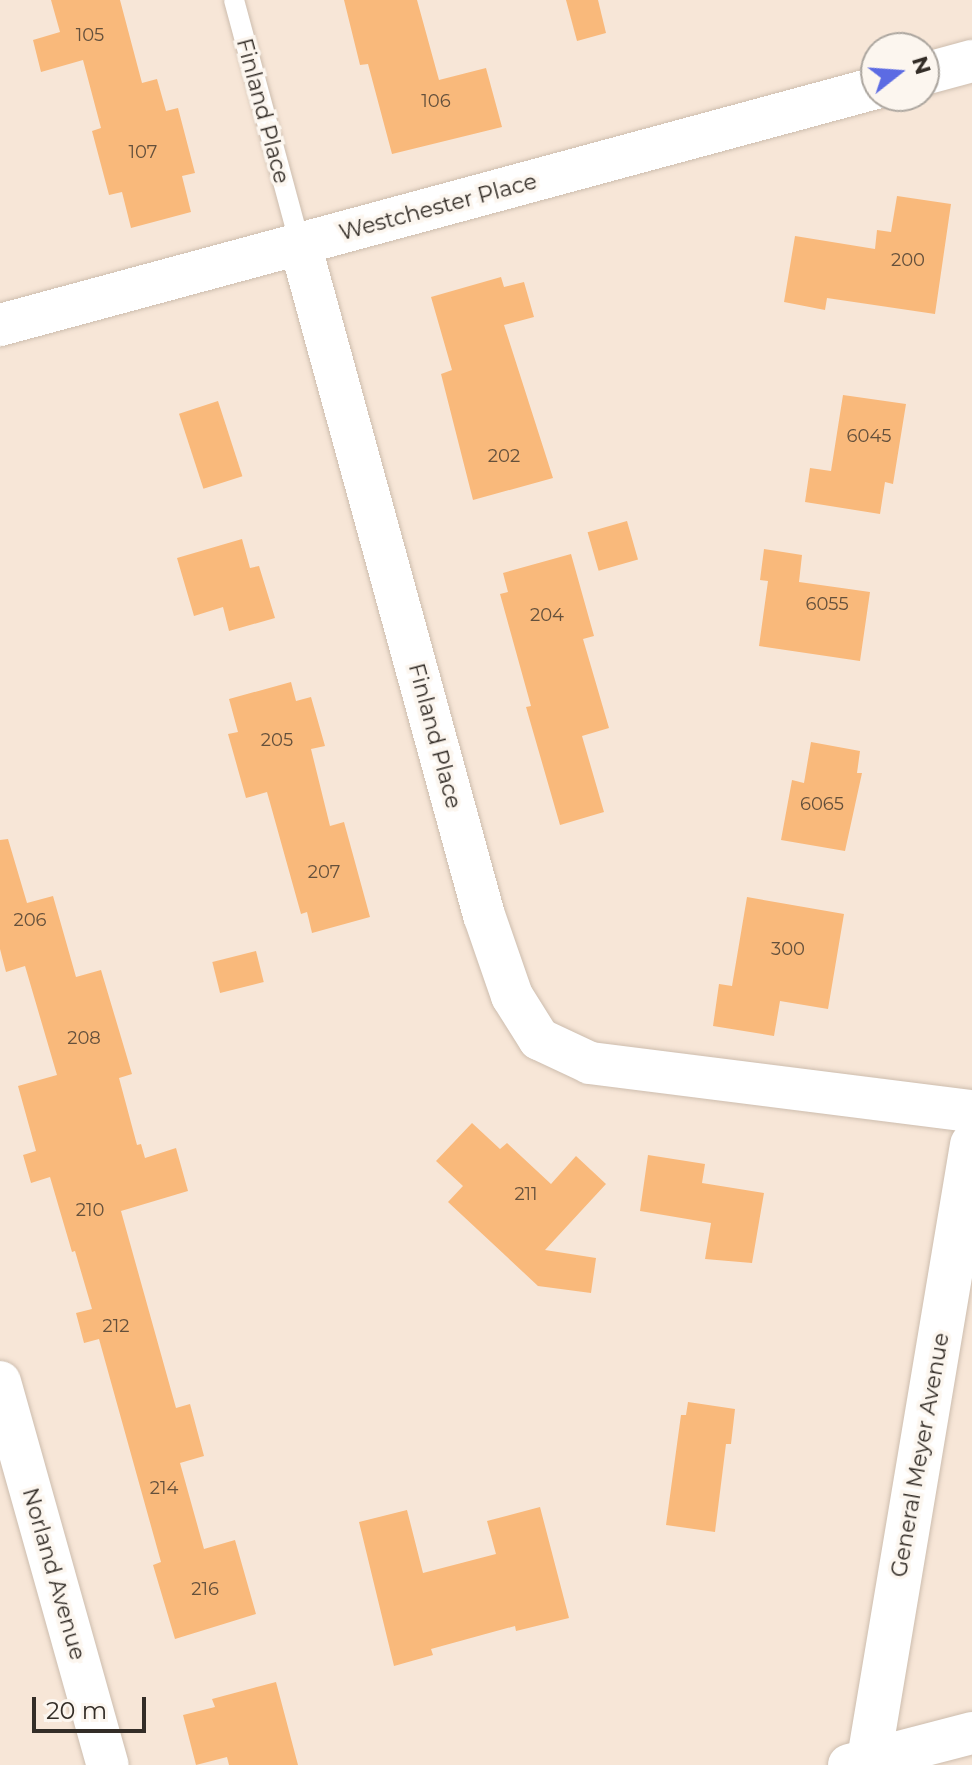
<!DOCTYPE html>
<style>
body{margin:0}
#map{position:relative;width:972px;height:1765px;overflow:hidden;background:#f7e6d7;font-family:Montserrat,sans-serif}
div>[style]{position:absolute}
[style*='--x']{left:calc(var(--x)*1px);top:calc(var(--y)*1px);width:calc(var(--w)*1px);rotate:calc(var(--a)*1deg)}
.building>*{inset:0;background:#f9b97b;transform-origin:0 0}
.roads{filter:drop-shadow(0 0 2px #cdbdae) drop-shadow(0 0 2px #cdbdae)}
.service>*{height:20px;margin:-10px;padding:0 10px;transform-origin:10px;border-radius:10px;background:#fff}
.minor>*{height:42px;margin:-21px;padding:0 21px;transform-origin:21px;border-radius:21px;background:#fff}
.tertiary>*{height:44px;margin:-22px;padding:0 22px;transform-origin:22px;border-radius:22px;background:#fff}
span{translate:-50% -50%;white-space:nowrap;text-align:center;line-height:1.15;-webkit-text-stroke:7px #fcf6ef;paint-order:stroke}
.number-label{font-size:18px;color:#64503c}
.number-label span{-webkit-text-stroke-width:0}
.street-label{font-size:22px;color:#332d27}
.north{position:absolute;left:860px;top:32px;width:80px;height:80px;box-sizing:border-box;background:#fcf6ef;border:2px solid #aca69f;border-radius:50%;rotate:73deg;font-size:22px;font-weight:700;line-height:32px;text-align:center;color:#332d27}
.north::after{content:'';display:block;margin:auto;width:28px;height:36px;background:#5c6be3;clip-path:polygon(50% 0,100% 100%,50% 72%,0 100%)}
.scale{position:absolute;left:32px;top:1697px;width:114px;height:36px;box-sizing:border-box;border:4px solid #332d27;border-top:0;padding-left:10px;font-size:24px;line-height:28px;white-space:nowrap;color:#332d27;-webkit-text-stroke:6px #fcf6ef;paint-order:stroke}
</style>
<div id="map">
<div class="building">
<div style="clip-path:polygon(51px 0,120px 0,142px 83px,157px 79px,166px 111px,178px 108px,195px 173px,182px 176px,191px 212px,131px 228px,122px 192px,109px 195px,92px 131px,101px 128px,83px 60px,41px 72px,33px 40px,60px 32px)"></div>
<div style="clip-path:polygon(344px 0,417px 0,439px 80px,486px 68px,502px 127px,392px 154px,368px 64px,360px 65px)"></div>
<div style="clip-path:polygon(566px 0,598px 0,606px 33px,577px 41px)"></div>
<div style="clip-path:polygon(897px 196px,951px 204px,935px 314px,827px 298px,825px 310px,784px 302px,795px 236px,875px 249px,877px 230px,891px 232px)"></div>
<div style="clip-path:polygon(501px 277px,504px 287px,524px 282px,534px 317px,504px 325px,553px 478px,473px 500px,441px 374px,452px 370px,431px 297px)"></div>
<div style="clip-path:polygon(843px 395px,906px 404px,893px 484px,885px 482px,880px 514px,805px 502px,810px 468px,831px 471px)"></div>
<div style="left:218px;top:401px;width:79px;height:41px;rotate:72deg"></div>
<div style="left:627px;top:521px;width:40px;height:41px;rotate:74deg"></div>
<div style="clip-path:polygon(242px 539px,250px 568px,259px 566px,275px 618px,229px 631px,223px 607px,194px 616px,177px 558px)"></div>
<div style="clip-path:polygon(764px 549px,802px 555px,799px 582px,870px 592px,860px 661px,759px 646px,768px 581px,760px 580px)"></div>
<div style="clip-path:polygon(571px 554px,594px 636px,583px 639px,609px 728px,582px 736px,604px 812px,560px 825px,526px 707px,531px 706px,500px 594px,508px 592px,503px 573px)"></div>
<div style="clip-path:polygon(291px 682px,296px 701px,311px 697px,325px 746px,311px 749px,330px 826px,344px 822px,370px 917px,312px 933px,307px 912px,301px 914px,267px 792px,246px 798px,228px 734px,238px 732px,229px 699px)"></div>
<div style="clip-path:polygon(811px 742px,860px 751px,857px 773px,862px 773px,845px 851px,781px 840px,792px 780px,804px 783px)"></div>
<div style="clip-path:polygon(8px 839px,27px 903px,53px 896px,76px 977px,101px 970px,132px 1074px,119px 1078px,137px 1145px,141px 1144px,145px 1158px,176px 1148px,188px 1191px,121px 1211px,176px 1408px,190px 1404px,204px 1456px,180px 1463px,204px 1549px,235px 1540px,256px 1614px,175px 1639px,153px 1565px,161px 1562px,99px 1339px,84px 1343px,76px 1313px,92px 1309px,75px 1251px,72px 1252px,50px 1177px,31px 1183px,23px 1155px,36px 1151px,18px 1086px,57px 1075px,25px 966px,6px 972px,0 949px,0 840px)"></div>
<div style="clip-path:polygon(747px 897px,844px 914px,828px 1009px,780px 1001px,774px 1036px,713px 1026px,719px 984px,732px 986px)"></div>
<div style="left:256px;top:951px;width:32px;height:45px;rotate:76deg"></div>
<div style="clip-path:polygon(472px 1123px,500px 1149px,507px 1143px,551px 1184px,576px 1156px,606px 1184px,545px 1250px,596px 1258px,591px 1293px,538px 1286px,448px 1202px,463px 1186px,436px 1161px)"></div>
<div style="clip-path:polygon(648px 1155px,705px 1164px,702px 1183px,764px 1193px,752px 1263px,705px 1259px,711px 1223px,640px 1211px)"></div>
<div style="clip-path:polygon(688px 1402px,735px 1409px,731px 1444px,726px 1444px,715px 1532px,666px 1525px,681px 1415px,686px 1415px)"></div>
<div style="clip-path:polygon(540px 1507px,569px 1618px,516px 1631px,515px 1626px,431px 1649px,433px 1655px,394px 1666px,359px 1522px,407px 1510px,423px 1573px,496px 1554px,487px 1521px)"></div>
<div style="clip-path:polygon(276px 1682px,298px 1765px,229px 1765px,227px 1757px,196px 1765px,183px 1715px,215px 1707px,212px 1699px)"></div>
</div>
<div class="roads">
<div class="service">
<div style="--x:234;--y:0;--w:253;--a:74.9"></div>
</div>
<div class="minor">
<div style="--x:924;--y:74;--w:50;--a:-15.2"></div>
<div style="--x:300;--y:244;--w:696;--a:74.67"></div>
<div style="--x:484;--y:915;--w:86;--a:70.9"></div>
<div style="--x:512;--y:996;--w:51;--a:57.9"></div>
<div style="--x:539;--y:1039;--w:56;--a:25.2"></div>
<div style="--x:590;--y:1063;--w:385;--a:7.2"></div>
<div style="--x:0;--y:325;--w:907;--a:-15.14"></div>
<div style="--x:0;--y:1382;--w:398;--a:74.3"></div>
<div style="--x:849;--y:1765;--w:127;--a:-14.6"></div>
</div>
<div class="tertiary">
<div style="--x:868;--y:1765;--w:629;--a:-80.48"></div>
</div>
</div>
<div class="number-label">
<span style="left:90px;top:35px">105</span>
<span style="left:436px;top:101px">106</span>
<span style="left:143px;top:152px">107</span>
<span style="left:908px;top:260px">200</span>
<span style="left:869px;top:436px">6045</span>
<span style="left:504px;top:456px">202</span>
<span style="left:827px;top:604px">6055</span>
<span style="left:547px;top:615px">204</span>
<span style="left:277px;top:740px">205</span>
<span style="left:822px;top:804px">6065</span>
<span style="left:324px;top:872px">207</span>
<span style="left:30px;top:920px">206</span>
<span style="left:788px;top:949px">300</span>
<span style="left:84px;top:1038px">208</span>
<span style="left:526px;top:1194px">211</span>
<span style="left:90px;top:1210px">210</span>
<span style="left:116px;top:1326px">212</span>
<span style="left:164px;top:1488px">214</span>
<span style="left:205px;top:1589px">216</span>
</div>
<div class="street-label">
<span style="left:263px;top:111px;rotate:75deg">Finland Place</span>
<span style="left:438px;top:207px;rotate:-15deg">Westchester Place</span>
<span style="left:435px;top:736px;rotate:75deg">Finland Place</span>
<span style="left:920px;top:1455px;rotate:-80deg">General Meyer Avenue</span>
<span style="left:54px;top:1574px;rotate:74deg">Norland Avenue</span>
</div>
<div class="north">N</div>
<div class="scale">20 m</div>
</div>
